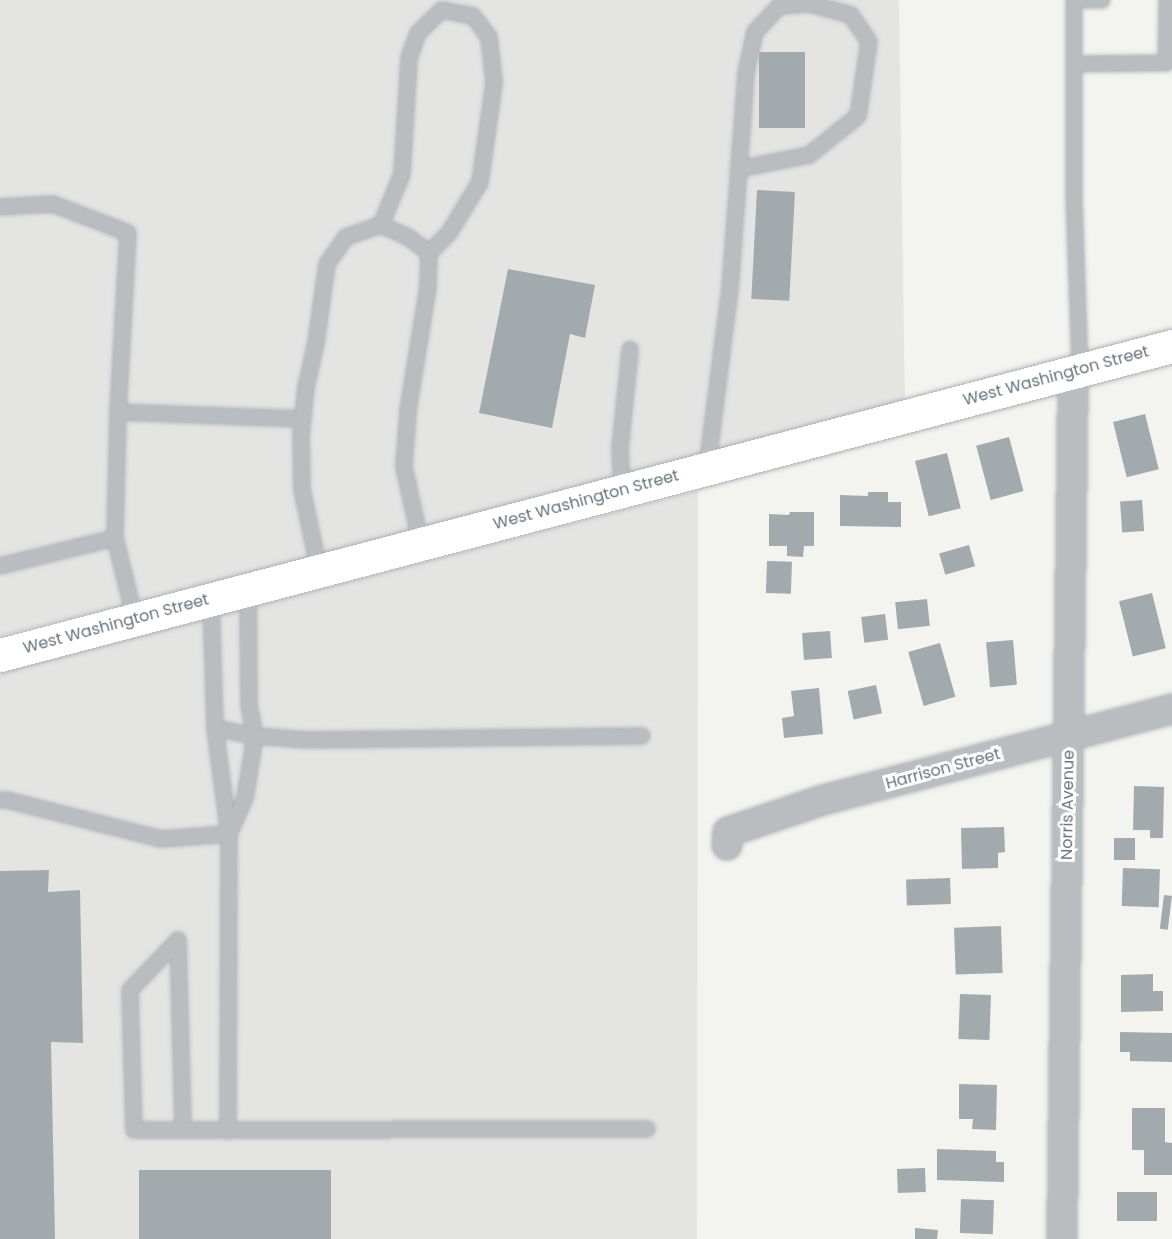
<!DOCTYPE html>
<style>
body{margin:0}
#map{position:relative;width:1172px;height:1239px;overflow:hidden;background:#f3f3f0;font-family:Poppins,sans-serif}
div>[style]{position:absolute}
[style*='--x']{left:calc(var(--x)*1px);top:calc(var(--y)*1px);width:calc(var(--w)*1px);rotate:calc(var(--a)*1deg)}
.built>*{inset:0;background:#e4e4e3}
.building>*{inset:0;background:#a3aaae;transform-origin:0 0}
.roads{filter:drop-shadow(0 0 2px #abb1b4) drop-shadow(0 0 2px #abb1b4)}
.service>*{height:14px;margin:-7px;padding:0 7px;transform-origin:7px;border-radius:7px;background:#b9bdc0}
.minor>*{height:28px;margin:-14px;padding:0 14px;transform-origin:14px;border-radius:14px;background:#b9bdc0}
.secondary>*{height:33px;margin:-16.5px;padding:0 16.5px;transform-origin:16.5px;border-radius:16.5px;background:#fff}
span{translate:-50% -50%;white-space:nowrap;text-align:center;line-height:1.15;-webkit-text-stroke:6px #fff;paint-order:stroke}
.street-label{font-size:16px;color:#66757d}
</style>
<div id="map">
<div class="built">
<div style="clip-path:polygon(0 0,899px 0,905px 408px,0 636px)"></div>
<div style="clip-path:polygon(698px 491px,697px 1239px,0 1239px,0 673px)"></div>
</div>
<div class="building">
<div style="left:759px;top:52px;width:46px;height:76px"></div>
<div style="left:757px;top:190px;width:38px;height:109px;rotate:3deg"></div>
<div style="clip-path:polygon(508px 269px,595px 285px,585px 338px,570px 334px,552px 428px,479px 413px)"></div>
<div style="left:1145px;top:414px;width:57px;height:33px;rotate:76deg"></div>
<div style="left:1009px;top:437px;width:56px;height:34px;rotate:75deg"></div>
<div style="left:947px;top:453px;width:57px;height:33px;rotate:76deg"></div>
<div style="clip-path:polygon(868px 492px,888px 492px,888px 502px,901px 502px,901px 527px,840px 526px,840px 495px,868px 496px)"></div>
<div style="left:1142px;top:500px;width:31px;height:22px;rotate:86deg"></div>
<div style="clip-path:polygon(790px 512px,814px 512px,814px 546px,804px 546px,803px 557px,787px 556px,787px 546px,769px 546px,769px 514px,789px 515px)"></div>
<div style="left:969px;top:545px;width:22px;height:31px;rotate:74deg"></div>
<div style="left:767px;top:561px;width:25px;height:32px;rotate:2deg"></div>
<div style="left:1152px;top:593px;width:57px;height:34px;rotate:76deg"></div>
<div style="left:927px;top:599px;width:27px;height:32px;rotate:84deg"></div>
<div style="left:885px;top:614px;width:26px;height:24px;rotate:83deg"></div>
<div style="left:830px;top:631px;width:27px;height:28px;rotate:86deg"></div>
<div style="left:1013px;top:640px;width:45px;height:27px;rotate:85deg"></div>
<div style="left:940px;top:643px;width:56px;height:33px;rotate:74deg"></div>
<div style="left:876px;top:685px;width:29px;height:29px;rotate:78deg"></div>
<div style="clip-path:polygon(819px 688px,823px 734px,784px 738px,782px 718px,794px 716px,791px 691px)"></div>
<div style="clip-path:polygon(1134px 786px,1164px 787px,1163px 838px,1150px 838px,1150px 830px,1133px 830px)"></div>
<div style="clip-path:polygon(1004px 827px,1005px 852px,998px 853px,998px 868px,962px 869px,961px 828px)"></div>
<div style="left:1114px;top:838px;width:21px;height:22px"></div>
<div style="left:1123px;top:868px;width:37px;height:38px;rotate:2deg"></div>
<div style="clip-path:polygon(49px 870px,48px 892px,80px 890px,83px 1043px,51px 1042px,55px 1239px,0 1239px,0 871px)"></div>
<div style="left:950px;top:878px;width:26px;height:44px;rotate:88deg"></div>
<div style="left:1164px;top:895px;width:8px;height:34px;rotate:7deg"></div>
<div style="left:1001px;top:926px;width:47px;height:47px;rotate:88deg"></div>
<div style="clip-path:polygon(1153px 974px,1153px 991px,1163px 991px,1163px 1011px,1121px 1012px,1121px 975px)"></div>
<div style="left:960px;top:994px;width:31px;height:45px;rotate:2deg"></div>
<div style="clip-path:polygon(1120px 1032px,1172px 1033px,1172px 1062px,1130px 1061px,1130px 1052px,1120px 1052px)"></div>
<div style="clip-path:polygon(959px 1084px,997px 1085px,996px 1130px,972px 1129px,973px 1119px,959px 1119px)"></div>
<div style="clip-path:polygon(1132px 1108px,1165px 1108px,1165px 1142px,1172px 1143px,1172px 1175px,1144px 1175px,1144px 1150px,1132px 1150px)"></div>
<div style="clip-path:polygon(937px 1149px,996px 1151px,996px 1162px,1004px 1162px,1004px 1182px,937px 1180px)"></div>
<div style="left:925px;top:1168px;width:24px;height:28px;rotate:88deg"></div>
<div style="left:139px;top:1170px;width:192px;height:69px"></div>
<div style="left:1117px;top:1192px;width:40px;height:29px"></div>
<div style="left:961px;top:1199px;width:33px;height:34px;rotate:2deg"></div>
<div style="clip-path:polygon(915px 1228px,938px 1230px,937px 1239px,915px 1239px)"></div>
</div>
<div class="roads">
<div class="service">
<div style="--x:1074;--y:64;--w:92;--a:-0.6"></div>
<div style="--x:1166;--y:63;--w:63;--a:-89.1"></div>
<div style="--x:0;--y:207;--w:53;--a:-3.2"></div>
<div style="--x:53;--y:204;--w:80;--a:21.1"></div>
<div style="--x:128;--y:233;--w:179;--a:93.2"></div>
<div style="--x:118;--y:412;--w:126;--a:91.4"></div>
<div style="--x:381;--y:225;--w:55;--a:-67.6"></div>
<div style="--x:402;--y:174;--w:116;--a:-86.5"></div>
<div style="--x:409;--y:58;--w:27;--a:-70"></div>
<div style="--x:418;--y:33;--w:33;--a:-44"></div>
<div style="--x:442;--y:10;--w:32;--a:11"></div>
<div style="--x:473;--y:16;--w:26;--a:53"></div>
<div style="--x:489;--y:37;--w:46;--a:83.8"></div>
<div style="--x:494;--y:83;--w:100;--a:98"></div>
<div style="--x:480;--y:182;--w:60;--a:121.3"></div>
<div style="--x:449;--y:233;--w:28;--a:135"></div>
<div style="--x:1080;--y:370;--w:172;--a:-92"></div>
<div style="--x:1074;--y:198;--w:198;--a:-90"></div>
<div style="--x:1074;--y:0;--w:28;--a:0"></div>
<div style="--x:118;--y:412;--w:184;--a:2.2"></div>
<div style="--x:707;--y:468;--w:181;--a:-82.7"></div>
<div style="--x:730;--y:288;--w:119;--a:-85.7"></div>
<div style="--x:739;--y:169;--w:96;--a:-85.8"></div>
<div style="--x:746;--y:73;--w:42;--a:-77.6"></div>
<div style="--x:755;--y:32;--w:35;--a:-47"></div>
<div style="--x:779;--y:6;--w:31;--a:-4"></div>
<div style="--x:810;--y:4;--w:42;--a:15"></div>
<div style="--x:851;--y:15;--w:32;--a:56"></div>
<div style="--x:869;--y:42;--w:75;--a:98.5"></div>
<div style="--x:858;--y:116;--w:63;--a:141.5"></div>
<div style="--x:809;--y:155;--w:71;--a:168.7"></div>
<div style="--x:622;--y:491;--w:42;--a:-92.7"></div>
<div style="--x:620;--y:449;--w:100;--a:-84.2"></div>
<div style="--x:0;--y:566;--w:118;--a:-13.7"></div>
<div style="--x:115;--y:538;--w:83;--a:76.1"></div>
<div style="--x:319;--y:570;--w:83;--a:-101.9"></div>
<div style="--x:302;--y:489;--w:53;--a:-91.1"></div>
<div style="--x:301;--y:436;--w:49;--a:-84.2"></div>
<div style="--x:306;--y:387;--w:45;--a:-77.2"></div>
<div style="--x:316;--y:343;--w:80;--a:-82.1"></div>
<div style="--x:327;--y:264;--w:33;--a:-55"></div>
<div style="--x:346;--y:237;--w:37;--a:-19"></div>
<div style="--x:381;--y:225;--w:30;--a:24"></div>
<div style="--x:408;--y:237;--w:26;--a:37"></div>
<div style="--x:429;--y:253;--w:34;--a:92"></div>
<div style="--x:428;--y:287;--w:126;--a:99.2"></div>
<div style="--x:408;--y:411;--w:56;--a:94.1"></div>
<div style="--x:404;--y:467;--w:79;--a:77.6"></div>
<div style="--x:211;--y:600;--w:128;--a:88.2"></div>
<div style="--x:215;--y:728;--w:107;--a:82.5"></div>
<div style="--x:229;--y:834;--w:297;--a:90.2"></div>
<div style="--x:215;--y:728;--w:41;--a:11.3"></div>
<div style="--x:255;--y:736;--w:51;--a:4.5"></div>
<div style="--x:306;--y:740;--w:336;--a:-0.7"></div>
<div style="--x:0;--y:800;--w:7;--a:0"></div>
<div style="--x:7;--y:800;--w:159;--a:14.2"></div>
<div style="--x:161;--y:839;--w:68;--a:-4.2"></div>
<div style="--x:229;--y:834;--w:39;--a:-66"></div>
<div style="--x:245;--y:798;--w:63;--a:-80.8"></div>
<div style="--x:255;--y:736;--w:33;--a:-101"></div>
<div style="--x:249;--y:704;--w:115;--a:-90.5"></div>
<div style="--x:183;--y:1128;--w:188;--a:-91.5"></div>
<div style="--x:178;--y:940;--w:69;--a:133.8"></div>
<div style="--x:130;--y:990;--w:140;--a:88.4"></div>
<div style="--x:134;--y:1130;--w:513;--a:-0.11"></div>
</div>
<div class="minor">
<div style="--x:727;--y:845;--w:13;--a:-86"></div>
<div style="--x:728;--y:832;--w:100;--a:-18.6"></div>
<div style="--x:823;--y:800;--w:361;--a:-14.6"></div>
<div style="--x:1062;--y:1239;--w:867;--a:-89.27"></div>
</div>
<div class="secondary">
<div style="--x:0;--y:655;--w:1212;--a:-14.77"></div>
</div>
</div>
<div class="street-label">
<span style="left:1056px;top:376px;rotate:-15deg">West Washington Street</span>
<span style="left:586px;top:500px;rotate:-15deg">West Washington Street</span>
<span style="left:116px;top:624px;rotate:-15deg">West Washington Street</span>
<span style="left:943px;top:769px;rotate:-15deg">Harrison Street</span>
<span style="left:1068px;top:805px;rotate:-89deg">Norris Avenue</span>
</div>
</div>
